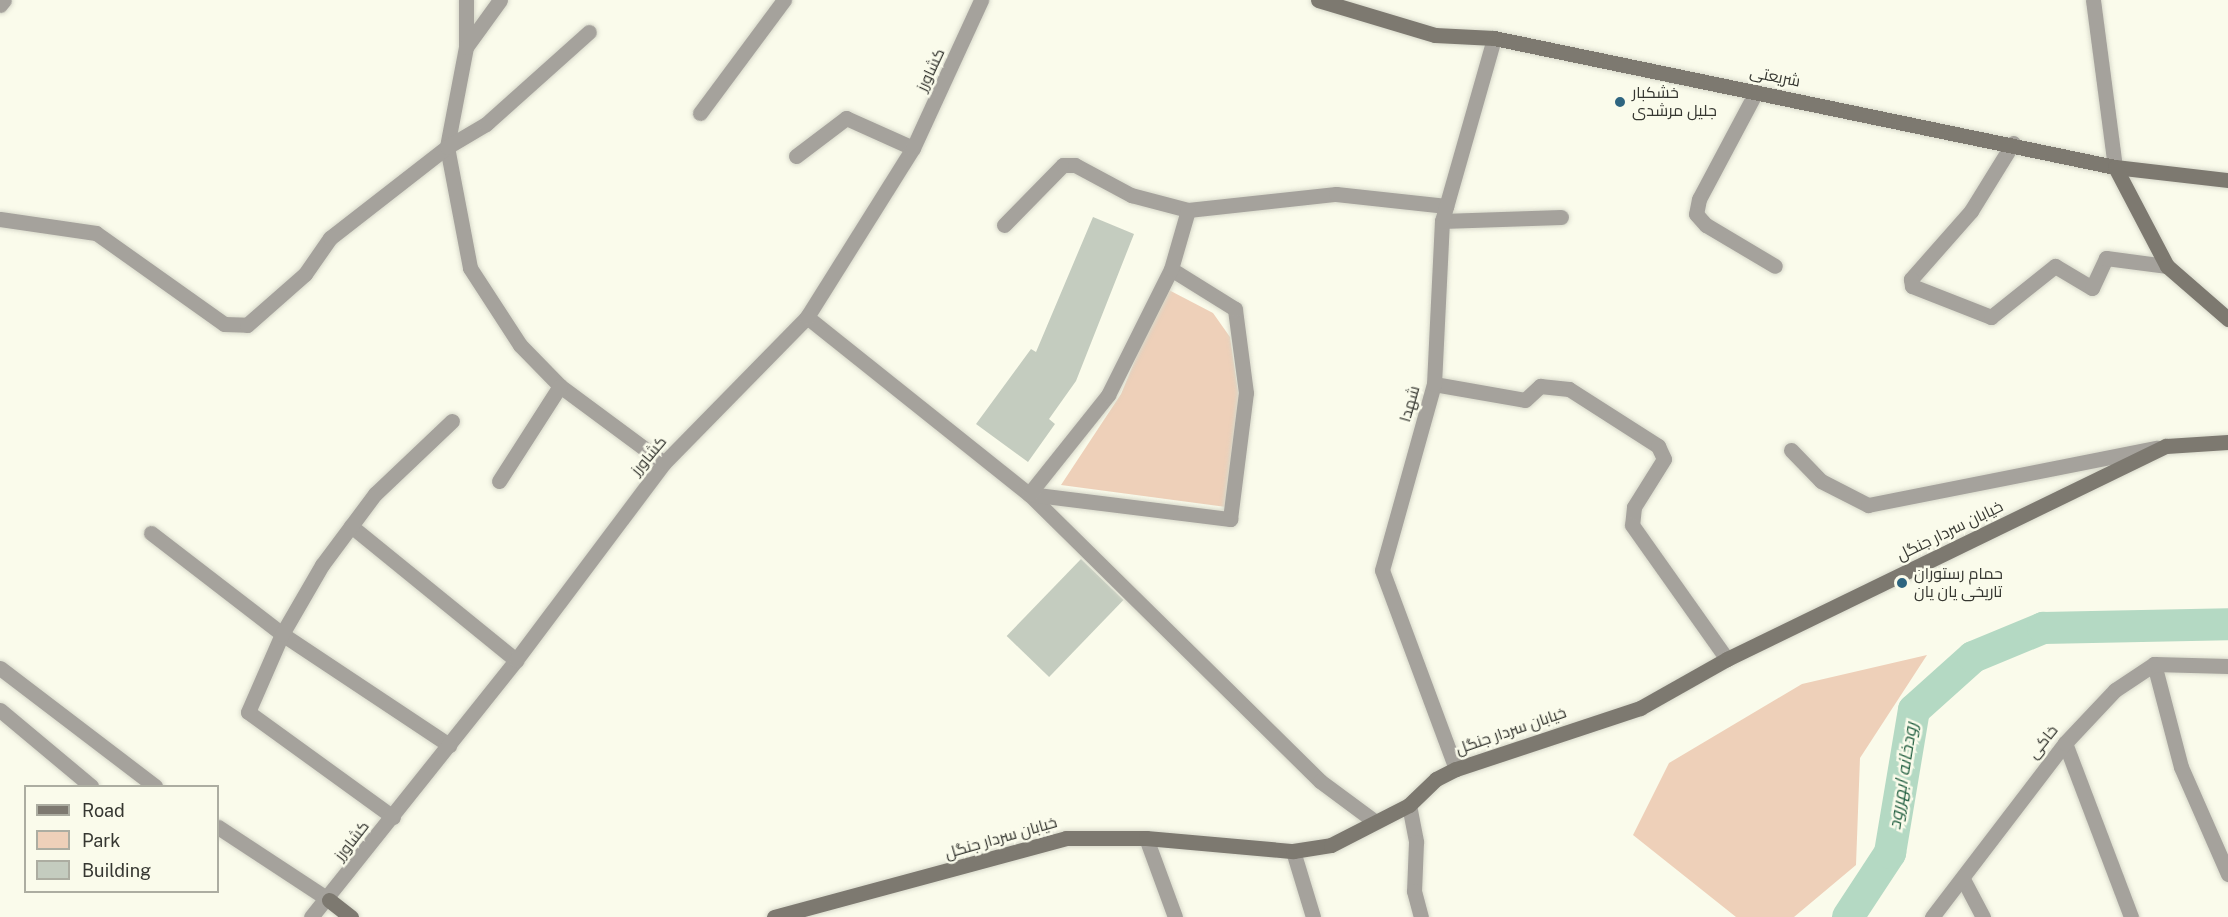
<!DOCTYPE html>
<meta charset="utf-8">
<style>
body{margin:0}
#map{position:relative;width:2228px;height:917px;overflow:hidden;background:#fafbeb;font-family:"Public Sans",Cairo,sans-serif}
div>[style]{position:absolute}
[style*='--x']{left:calc(var(--x)*1px);top:calc(var(--y)*1px);width:calc(var(--w)*1px);rotate:calc(var(--a)*1deg)}
.green>*{inset:0;background:#eed0b9}
.river>*{height:32px;margin:-16px;padding:0 16px;transform-origin:16px;border-radius:16px;background:#b4d9c3}
.building>*{inset:0;background:#c4ccbf;transform-origin:0 0}
.roads{filter:drop-shadow(0 0 2px #d7d8ca) drop-shadow(0 0 2px #d7d8ca)}
.minor>*{height:15px;margin:-7.5px;padding:0 7.5px;transform-origin:7.5px;border-radius:7.5px;background:#a5a29c}
.tertiary>*{height:15px;margin:-7.5px;padding:0 7.5px;transform-origin:7.5px;border-radius:7.5px;background:#a5a29c}
.secondary>*{height:15px;margin:-7.5px;padding:0 7.5px;transform-origin:7.5px;border-radius:7.5px;background:#7d7970}
.dots>*{width:16px;height:16px;translate:-50% -50%;box-sizing:border-box;border:3px solid #fafbeb;border-radius:50%}
span{translate:-50% -50%;white-space:nowrap;text-align:center;line-height:1.15;-webkit-text-stroke:5px #fafbeb;paint-order:stroke}
.street-label{font-size:16px;color:#363731}
.poi-label{font-size:16px;color:#363731}
.left{translate:0 -50%;text-align:left}
.water-label{font-size:18px;color:#256143;font-style:italic}
.legend{position:absolute;left:24px;top:785px;width:195px;height:108px;box-sizing:border-box;background:#fafbeb;border:2px solid #acada1;margin:0;padding:8px 10px;list-style:none;font-size:18px;color:#363731}
.legend li{display:flex;align-items:center;gap:12px;height:30px}
.legend b{width:30px;border:2px solid #acada1}
</style>
<div id="map">
<div class="green">
<div style="clip-path:polygon(1165px 288px,1213px 313px,1230px 337px,1241px 411px,1226px 507px,1061px 485px,1121px 394px)"></div>
<div style="clip-path:polygon(1927px 655px,1860px 758px,1856px 865px,1794px 917px,1736px 917px,1633px 835px,1669px 763px,1802px 684px)"></div>
</div>
<div class="river">
<div style="--x:1848;--y:917;--w:77;--a:-56.7"></div>
<div style="--x:1890;--y:853;--w:145;--a:-80.5"></div>
<div style="--x:1914;--y:710;--w:79;--a:-41.9"></div>
<div style="--x:1973;--y:657;--w:76;--a:-22.5"></div>
<div style="--x:2043;--y:628;--w:185;--a:-1.2"></div>
</div>
<div class="building">
<div style="clip-path:polygon(1093px 217px,1134px 234px,1076px 381px,1049px 419px,1055px 424px,1028px 462px,976px 424px,1031px 349px,1036px 352px)"></div>
<div style="left:1081px;top:559px;width:59px;height:107px;rotate:44deg"></div>
</div>
<div class="roads">
<div class="minor">
<div style="--x:466;--y:0;--w:47;--a:90"></div>
<div style="--x:466;--y:47;--w:102;--a:100.8"></div>
<div style="--x:447;--y:147;--w:123;--a:79.2"></div>
<div style="--x:470;--y:268;--w:92;--a:57"></div>
<div style="--x:520;--y:345;--w:57;--a:45.7"></div>
<div style="--x:560;--y:386;--w:129;--a:36.5"></div>
<div style="--x:2093;--y:0;--w:168;--a:82.5"></div>
<div style="--x:466;--y:47;--w:58;--a:-54.1"></div>
<div style="--x:1756;--y:92;--w:121;--a:118"></div>
<div style="--x:1699;--y:199;--w:15;--a:101"></div>
<div style="--x:1696;--y:214;--w:15;--a:48"></div>
<div style="--x:1706;--y:225;--w:80;--a:30.7"></div>
<div style="--x:700;--y:113;--w:141;--a:-53.4"></div>
<div style="--x:2013;--y:143;--w:80;--a:121.7"></div>
<div style="--x:1971;--y:211;--w:91;--a:131.4"></div>
<div style="--x:1911;--y:279;--w:7;--a:82"></div>
<div style="--x:1912;--y:286;--w:85;--a:21.4"></div>
<div style="--x:1991;--y:317;--w:82;--a:-38.6"></div>
<div style="--x:2055;--y:266;--w:43;--a:30.7"></div>
<div style="--x:2092;--y:288;--w:33;--a:-65"></div>
<div style="--x:2106;--y:258;--w:62;--a:7.5"></div>
<div style="--x:796;--y:156;--w:63;--a:-37.2"></div>
<div style="--x:846;--y:118;--w:73;--a:24.1"></div>
<div style="--x:0;--y:219;--w:97;--a:8.3"></div>
<div style="--x:96;--y:233;--w:157;--a:35.4"></div>
<div style="--x:224;--y:324;--w:23;--a:2"></div>
<div style="--x:247;--y:325;--w:77;--a:-41.3"></div>
<div style="--x:305;--y:274;--w:44;--a:-55.2"></div>
<div style="--x:330;--y:238;--w:148;--a:-37.9"></div>
<div style="--x:447;--y:147;--w:45;--a:-30.5"></div>
<div style="--x:486;--y:124;--w:138;--a:-41.8"></div>
<div style="--x:1442;--y:221;--w:119;--a:-1.9"></div>
<div style="--x:1004;--y:225;--w:84;--a:-45.5"></div>
<div style="--x:1063;--y:165;--w:12;--a:0"></div>
<div style="--x:1075;--y:165;--w:64;--a:28.2"></div>
<div style="--x:1131;--y:195;--w:59;--a:14.7"></div>
<div style="--x:1188;--y:210;--w:149;--a:-6.2"></div>
<div style="--x:1336;--y:194;--w:111;--a:6.2"></div>
<div style="--x:807;--y:317;--w:284;--a:38.6"></div>
<div style="--x:1029;--y:494;--w:409;--a:44.6"></div>
<div style="--x:1320;--y:781;--w:67;--a:36.5"></div>
<div style="--x:1434;--y:384;--w:92;--a:10"></div>
<div style="--x:1525;--y:400;--w:21;--a:-43"></div>
<div style="--x:1540;--y:386;--w:29;--a:6"></div>
<div style="--x:1569;--y:389;--w:106;--a:32.6"></div>
<div style="--x:1658;--y:446;--w:14;--a:65"></div>
<div style="--x:1664;--y:459;--w:57;--a:122"></div>
<div style="--x:1634;--y:507;--w:18;--a:96"></div>
<div style="--x:1632;--y:525;--w:164;--a:54.7"></div>
<div style="--x:1791;--y:450;--w:43;--a:45.9"></div>
<div style="--x:1821;--y:481;--w:53;--a:27.1"></div>
<div style="--x:1868;--y:505;--w:295;--a:-11.2"></div>
<div style="--x:499;--y:481;--w:113;--a:-57.3"></div>
<div style="--x:1029;--y:494;--w:203;--a:7.1"></div>
<div style="--x:1230;--y:519;--w:127;--a:-82.8"></div>
<div style="--x:1246;--y:393;--w:85;--a:-97.5"></div>
<div style="--x:1235;--y:309;--w:75;--a:-148"></div>
<div style="--x:1029;--y:494;--w:127;--a:-51.4"></div>
<div style="--x:1108;--y:395;--w:141;--a:-63.4"></div>
<div style="--x:1171;--y:269;--w:61;--a:-73.9"></div>
<div style="--x:351;--y:526;--w:213;--a:39.1"></div>
<div style="--x:151;--y:533;--w:165;--a:37.6"></div>
<div style="--x:282;--y:634;--w:201;--a:33.6"></div>
<div style="--x:2154;--y:664;--w:106;--a:75.3"></div>
<div style="--x:2181;--y:767;--w:117;--a:66.3"></div>
<div style="--x:2065;--y:743;--w:186;--a:69.2"></div>
<div style="--x:1409;--y:805;--w:38;--a:79"></div>
<div style="--x:1416;--y:842;--w:49;--a:92.3"></div>
<div style="--x:1414;--y:891;--w:27;--a:75"></div>
<div style="--x:393;--y:817;--w:179;--a:-144.1"></div>
<div style="--x:248;--y:712;--w:85;--a:-66.4"></div>
<div style="--x:282;--y:634;--w:80;--a:-59.9"></div>
<div style="--x:322;--y:565;--w:89;--a:-53.3"></div>
<div style="--x:375;--y:494;--w:106;--a:-43.5"></div>
<div style="--x:1146;--y:838;--w:84;--a:69.8"></div>
<div style="--x:1293;--y:851;--w:69;--a:73.1"></div>
<div style="--x:1964;--y:881;--w:41;--a:62.2"></div>
</div>
<div class="tertiary">
<div style="--x:0;--y:5;--w:6;--a:-51"></div>
<div style="--x:0;--y:668;--w:195;--a:37.3"></div>
<div style="--x:0;--y:710;--w:119;--a:39.9"></div>
<div style="--x:1456;--y:769;--w:212;--a:-110.4"></div>
<div style="--x:1382;--y:570;--w:193;--a:-74.4"></div>
<div style="--x:1434;--y:384;--w:163;--a:-87.2"></div>
<div style="--x:1442;--y:221;--w:190;--a:-74.1"></div>
<div style="--x:218;--y:827;--w:133;--a:33.3"></div>
<div style="--x:311;--y:917;--w:329;--a:-51.4"></div>
<div style="--x:516;--y:660;--w:246;--a:-53.1"></div>
<div style="--x:664;--y:463;--w:204;--a:-45.6"></div>
<div style="--x:807;--y:317;--w:199;--a:-57.9"></div>
<div style="--x:913;--y:148;--w:163;--a:-65.3"></div>
<div style="--x:1932;--y:917;--w:219;--a:-52.6"></div>
<div style="--x:2065;--y:743;--w:73;--a:-46.7"></div>
<div style="--x:2115;--y:690;--w:47;--a:-33.7"></div>
<div style="--x:2154;--y:664;--w:74;--a:1.5"></div>
</div>
<div class="secondary">
<div style="--x:1318;--y:0;--w:122;--a:16.7"></div>
<div style="--x:1435;--y:35;--w:59;--a:2.9"></div>
<div style="--x:1494;--y:38;--w:634;--a:11.74"></div>
<div style="--x:2115;--y:167;--w:114;--a:6.6"></div>
<div style="--x:2115;--y:167;--w:112;--a:62.3"></div>
<div style="--x:2167;--y:266;--w:81;--a:41"></div>
<div style="--x:329;--y:900;--w:28;--a:38"></div>
<div style="--x:774;--y:917;--w:302;--a:-15.1"></div>
<div style="--x:1066;--y:838;--w:80;--a:0"></div>
<div style="--x:1146;--y:838;--w:148;--a:5.1"></div>
<div style="--x:1293;--y:851;--w:38;--a:-9"></div>
<div style="--x:1331;--y:845;--w:88;--a:-27.1"></div>
<div style="--x:1409;--y:805;--w:37;--a:-44"></div>
<div style="--x:1436;--y:779;--w:22;--a:-27"></div>
<div style="--x:1456;--y:769;--w:194;--a:-18.3"></div>
<div style="--x:1640;--y:708;--w:100;--a:-29.4"></div>
<div style="--x:1727;--y:659;--w:488;--a:-25.9"></div>
<div style="--x:2166;--y:446;--w:62;--a:-3.7"></div>
</div>
</div>
<div class="dots">
<div style="left:1620px;top:102px;background:#2e6580"></div>
<div style="left:1902px;top:583px;background:#2e6580"></div>
</div>
<div class="street-label">
<span style="left:931px;top:70px;rotate:-65deg">کشاورز</span>
<span style="left:1775px;top:77px;rotate:11deg">شریعتی</span>
<span style="left:1410px;top:404px;rotate:-74deg">شهدا</span>
<span style="left:649px;top:456px;rotate:-50deg">کشاورز</span>
<span style="left:1950px;top:531px;rotate:-26deg">خیابان سردار جنگل</span>
<span style="left:1511px;top:731px;rotate:-19deg">خیابان سردار جنگل</span>
<span style="left:2043px;top:742px;rotate:-51deg">خاکی</span>
<span style="left:1001px;top:838px;rotate:-16deg">خیابان سردار جنگل</span>
<span style="left:352px;top:841px;rotate:-52deg">کشاورز</span>
</div>
<div class="poi-label">
<span class="left" style="left:1632px;top:102px">خشکبار<br>جلیل مرشدی</span>
<span class="left" style="left:1914px;top:583px">حمام رستوران<br>تاریخی یان یان</span>
</div>
<div class="water-label">
<span style="left:1903px;top:776px;rotate:-81deg">رودخانه ابهررود</span>
</div>
<ul class="legend">
<li><b style="height:8px;background:#7d7970"></b>Road</li>
<li><b style="height:16px;background:#eed0b9"></b>Park</li>
<li><b style="height:16px;background:#c4ccbf"></b>Building</li>
</ul>
</div>
